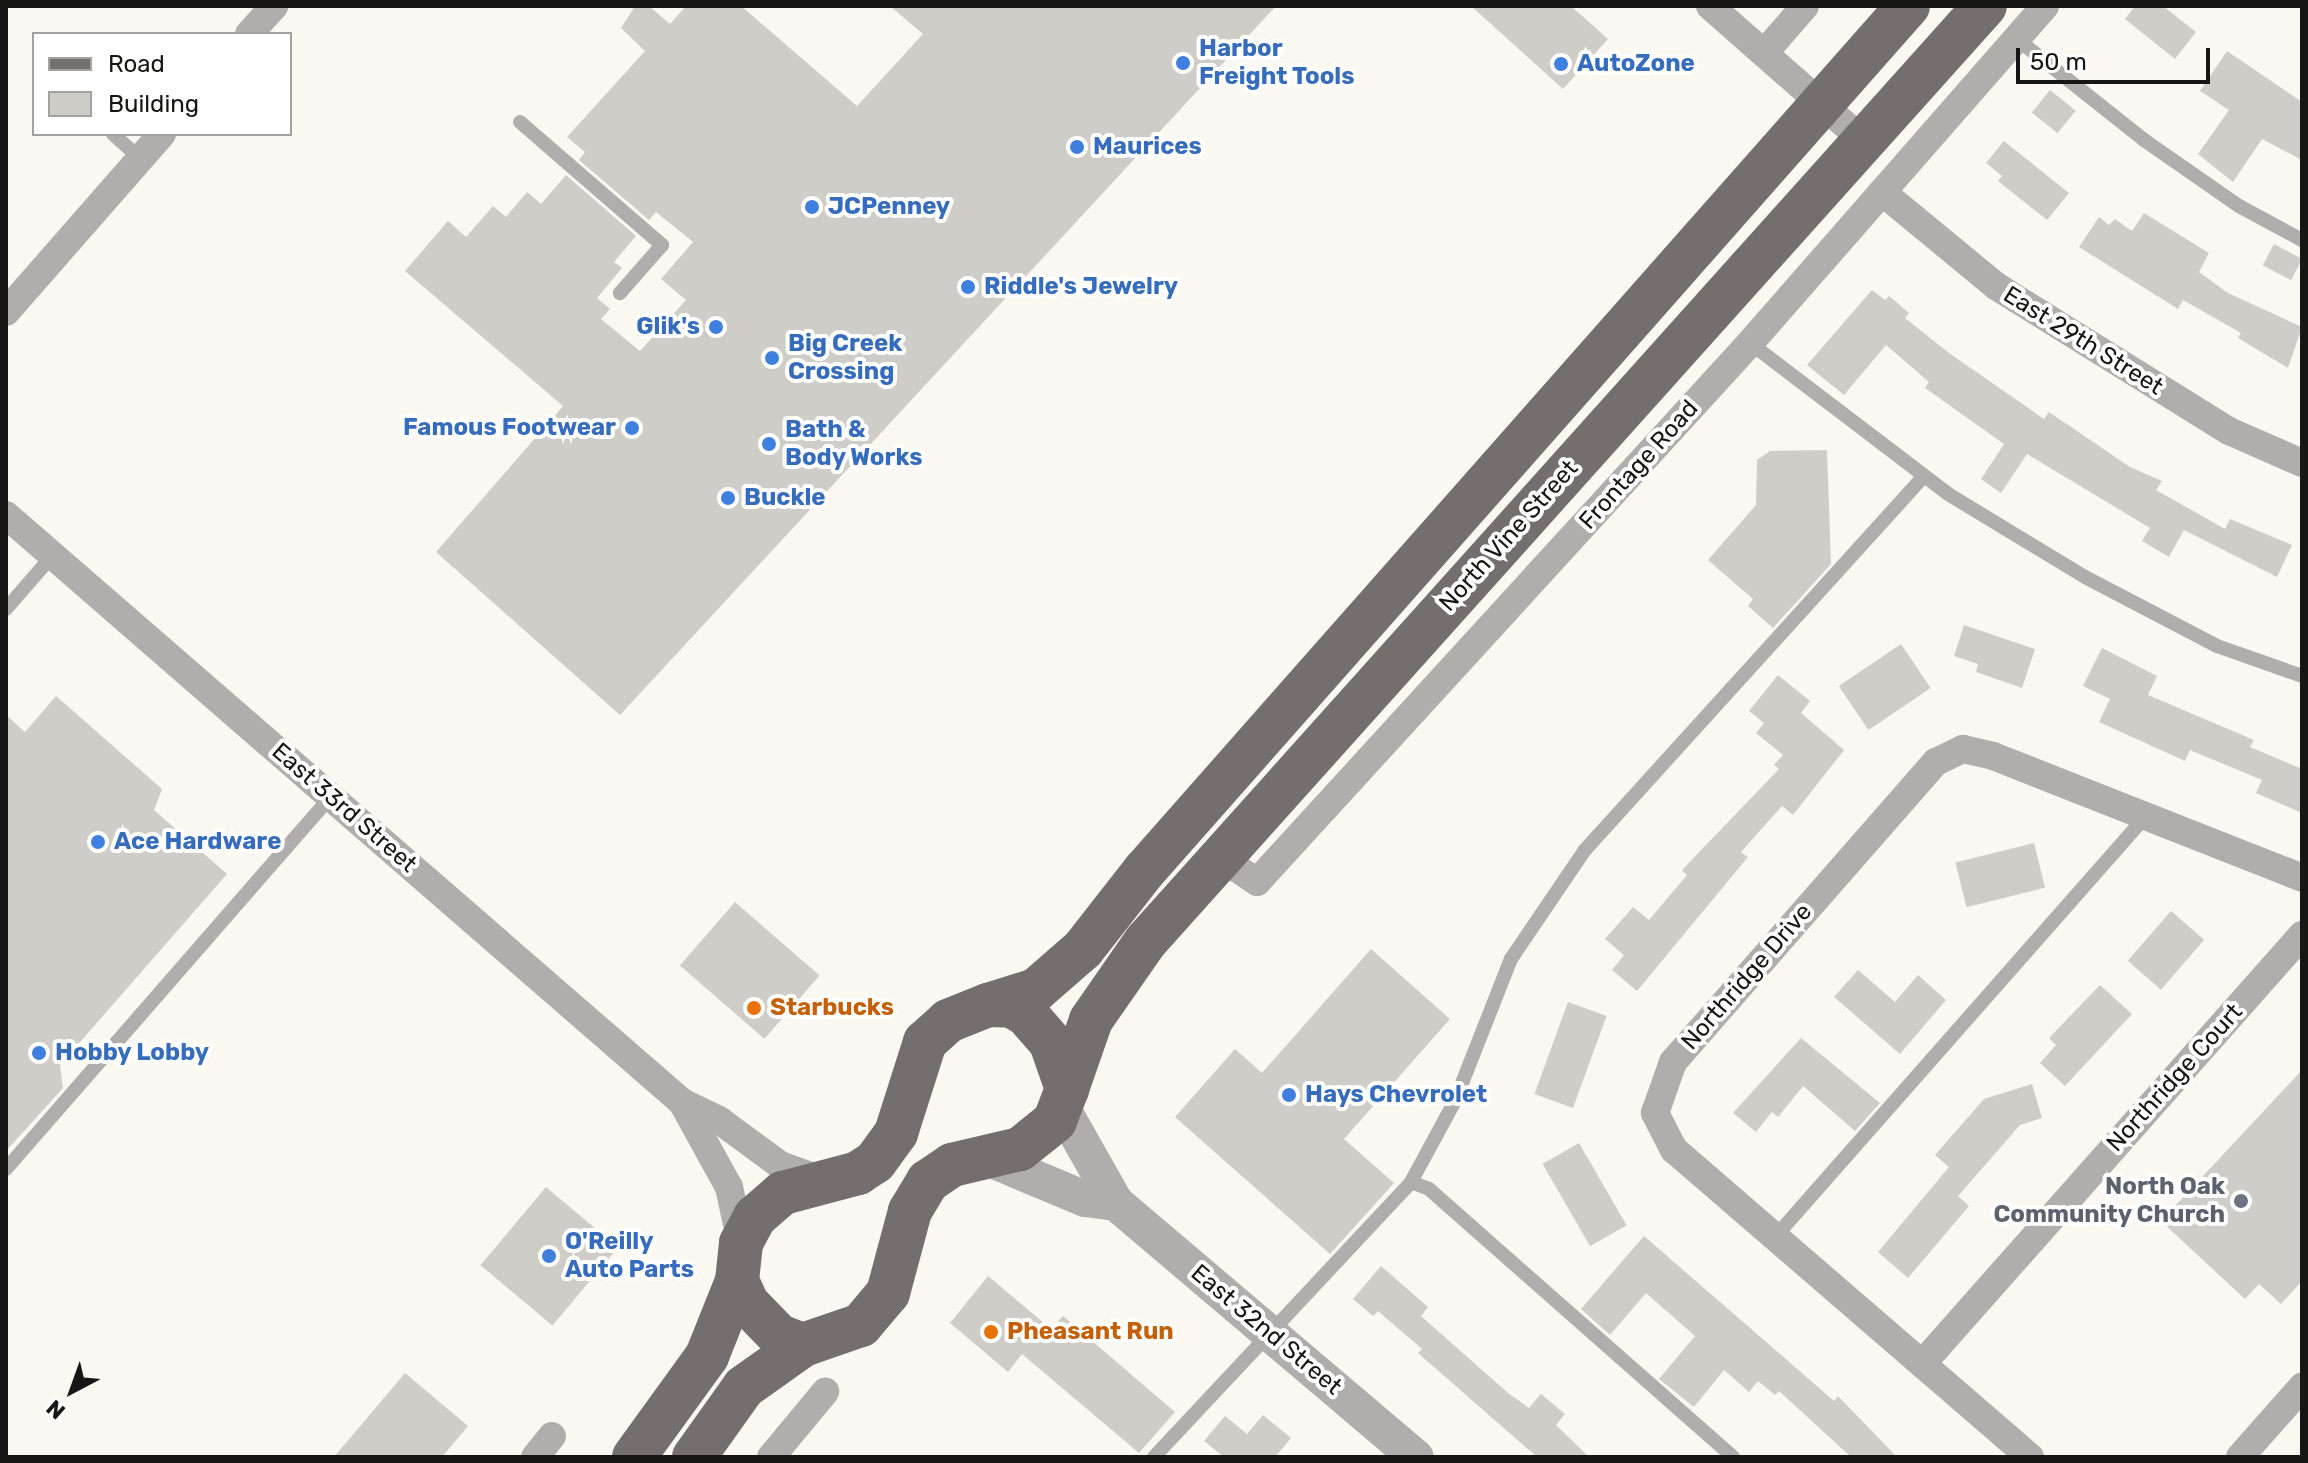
<!DOCTYPE html>
<style>
body{margin:0}
#map{position:relative;width:2308px;height:1463px;overflow:hidden;background:#fbf8f2;font-family:Rubik,sans-serif}
div>[style]{position:absolute}
[style*='--x']{left:calc(var(--x)*1px);top:calc(var(--y)*1px);width:calc(var(--w)*1px);rotate:calc(var(--a)*1deg)}
.building>*{inset:0;background:#cfcdc7;transform-origin:0 0}
.service>*{height:14px;margin:-7px;padding:0 7px;transform-origin:7px;border-radius:7px;background:#b0adad}
.minor>*{height:28px;margin:-14px;padding:0 14px;transform-origin:14px;border-radius:14px;background:#b0adad}
.tertiary>*{height:36px;margin:-18px;padding:0 18px;transform-origin:18px;border-radius:18px;background:#b0adad}
.primary>*{height:44px;margin:-22px;padding:0 22px;transform-origin:22px;border-radius:22px;background:#746e6f}
.dots>*{width:22px;height:22px;translate:-50% -50%;box-sizing:border-box;border:4px solid #fff;border-radius:50%}
span{translate:-50% -50%;white-space:nowrap;text-align:center;line-height:1.15;-webkit-text-stroke:8px #fff;paint-order:stroke}
.shop-label{font-size:24px;color:#366cbe;font-weight:700}
.left{translate:0 -50%;text-align:left}
.right{translate:-100% -50%;text-align:right}
.street-label{font-size:24px;color:#171614}
.food-label{font-size:24px;color:#c56008;font-weight:700}
.worship-label{font-size:24px;color:#5b616d;font-weight:700}
.frame{position:absolute;inset:0;border:8px solid #171614;pointer-events:none}
.legend{position:absolute;left:32px;top:32px;width:260px;height:104px;box-sizing:border-box;background:#fff;border:2px solid #a2a2a1;margin:0;padding:10px 14px;list-style:none;font-size:24px;color:#171614}
.legend li{display:flex;align-items:center;gap:16px;height:40px}
.legend b{width:40px;border:2px solid #a2a2a1}
.north{position:absolute;left:32px;top:1351px;width:80px;height:80px;-webkit-text-stroke:6px #fff;paint-order:stroke;rotate:221deg;font-size:22px;font-weight:700;line-height:32px;text-align:center;color:#171614}
.north::after{content:'';display:block;margin:auto;width:28px;height:36px;background:#171614;clip-path:polygon(50% 0,100% 100%,50% 72%,0 100%)}
.scale{position:absolute;left:2016px;top:48px;width:194px;height:36px;box-sizing:border-box;border:4px solid #171614;border-top:0;padding-left:10px;font-size:24px;line-height:28px;white-space:nowrap;color:#171614;-webkit-text-stroke:6px #fff;paint-order:stroke}
</style>
<div id="map">
<div class="building">
<div style="clip-path:polygon(635px 6px,649px 6px,670px 24px,686px 6px,741px 6px,857px 106px,923px 34px,890px 6px,1276px 6px,620px 715px,436px 552px,563px 406px,405px 271px,448px 221px,466px 237px,493px 206px,506px 217px,527px 192px,541px 204px,566px 175px,636px 236px,614px 262px,622px 268px,597px 298px,610px 309px,601px 319px,640px 351px,686px 300px,661px 279px,693px 242px,656px 212px,649px 220px,579px 160px,585px 152px,567px 137px,645px 51px,621px 28px)"></div>
<div style="clip-path:polygon(1471px 6px,1571px 6px,1608px 39px,1563px 89px)"></div>
<div style="clip-path:polygon(2135px 6px,2163px 6px,2196px 32px,2175px 59px,2125px 19px)"></div>
<div style="clip-path:polygon(2227px 51px,2302px 102px,2302px 160px,2262px 139px,2233px 182px,2198px 154px,2229px 110px,2200px 91px)"></div>
<div style="left:2050px;top:90px;width:33px;height:29px;rotate:39deg"></div>
<div style="clip-path:polygon(2004px 141px,2069px 193px,2047px 220px,1998px 181px,2002px 176px,1986px 163px)"></div>
<div style="clip-path:polygon(2144px 213px,2209px 253px,2199px 272px,2228px 293px,2302px 327px,2288px 368px,2238px 338px,2241px 333px,2183px 300px,2178px 309px,2079px 247px,2099px 217px,2109px 225px,2115px 219px,2132px 231px)"></div>
<div style="left:2274px;top:244px;width:32px;height:24px;rotate:28deg"></div>
<div style="clip-path:polygon(1872px 290px,1885px 300px,1889px 296px,1909px 313px,1905px 318px,1949px 353px,2044px 419px,2049px 412px,2130px 467px,2162px 481px,2156px 490px,2225px 529px,2230px 519px,2292px 545px,2277px 577px,2184px 530px,2169px 557px,2142px 541px,2150px 528px,2027px 454px,2001px 493px,1981px 479px,2004px 444px,1925px 388px,1929px 382px,1886px 345px,1844px 395px,1807px 365px)"></div>
<div style="clip-path:polygon(1827px 450px,1831px 564px,1773px 628px,1748px 606px,1753px 599px,1708px 560px,1756px 505px,1757px 460px,1770px 451px)"></div>
<div style="clip-path:polygon(1964px 625px,2035px 649px,2022px 688px,1976px 672px,1978px 664px,1954px 656px)"></div>
<div style="left:1901px;top:644px;width:53px;height:75px;rotate:56deg"></div>
<div style="clip-path:polygon(2102px 648px,2157px 676px,2148px 695px,2254px 740px,2250px 747px,2302px 769px,2302px 813px,2256px 793px,2262px 780px,2190px 750px,2185px 761px,2099px 722px,2110px 699px,2083px 686px)"></div>
<div style="clip-path:polygon(1778px 675px,1810px 701px,1801px 713px,1844px 750px,1793px 815px,1782px 806px,1741px 852px,1748px 857px,1637px 991px,1612px 970px,1624px 955px,1605px 939px,1633px 907px,1649px 920px,1687px 875px,1682px 870px,1779px 769px,1774px 765px,1783px 755px,1756px 733px,1764px 723px,1749px 711px)"></div>
<div style="clip-path:polygon(56px 696px,162px 789px,154px 810px,227px 874px,60px 1065px,63px 1088px,6px 1151px,6px 715px,25px 732px)"></div>
<div style="left:2034px;top:843px;width:46px;height:81px;rotate:76deg"></div>
<div style="left:735px;top:902px;width:112px;height:84px;rotate:41deg"></div>
<div style="left:2171px;top:911px;width:44px;height:66px;rotate:41deg"></div>
<div style="clip-path:polygon(1371px 949px,1450px 1019px,1344px 1139px,1394px 1183px,1330px 1254px,1175px 1117px,1235px 1049px,1262px 1073px)"></div>
<div style="clip-path:polygon(1858px 970px,1895px 1002px,1918px 975px,1946px 1000px,1900px 1054px,1834px 997px)"></div>
<div style="clip-path:polygon(2100px 985px,2132px 1014px,2065px 1086px,2040px 1063px,2056px 1045px,2049px 1038px)"></div>
<div style="left:1568px;top:1002px;width:41px;height:98px;rotate:20deg"></div>
<div style="clip-path:polygon(1801px 1038px,1880px 1103px,1855px 1131px,1803px 1086px,1778px 1117px,1772px 1112px,1756px 1132px,1733px 1113px)"></div>
<div style="clip-path:polygon(2302px 1070px,2302px 1281px,2281px 1304px,2259px 1284px,2245px 1299px,2161px 1221px)"></div>
<div style="clip-path:polygon(2032px 1084px,2042px 1118px,2020px 1125px,1958px 1196px,1969px 1206px,1908px 1278px,1878px 1252px,1949px 1167px,1935px 1155px,1984px 1099px)"></div>
<div style="left:1579px;top:1143px;width:95px;height:42px;rotate:60deg"></div>
<div style="left:546px;top:1187px;width:94px;height:102px;rotate:40deg"></div>
<div style="clip-path:polygon(1644px 1236px,1834px 1401px,1838px 1396px,1897px 1457px,1851px 1457px,1779px 1391px,1775px 1395px,1758px 1381px,1749px 1392px,1724px 1370px,1694px 1407px,1659px 1379px,1695px 1336px,1646px 1293px,1610px 1335px,1581px 1309px)"></div>
<div style="clip-path:polygon(1381px 1266px,1428px 1307px,1421px 1316px,1508px 1393px,1529px 1408px,1541px 1394px,1565px 1414px,1556px 1425px,1589px 1457px,1537px 1457px,1418px 1353px,1422px 1349px,1378px 1311px,1373px 1316px,1353px 1299px)"></div>
<div style="clip-path:polygon(988px 1276px,1051px 1329px,1063px 1316px,1175px 1412px,1139px 1453px,1022px 1354px,1008px 1372px,950px 1323px)"></div>
<div style="clip-path:polygon(405px 1373px,468px 1426px,442px 1457px,334px 1457px)"></div>
<div style="clip-path:polygon(1263px 1415px,1291px 1438px,1275px 1457px,1224px 1457px,1204px 1441px,1225px 1416px,1247px 1434px)"></div>
</div>
<div class="service">
<div style="--x:2017;--y:39;--w:162;--a:38.5"></div>
<div style="--x:2144;--y:140;--w:116;--a:34.8"></div>
<div style="--x:2239;--y:206;--w:72;--a:28.4"></div>
<div style="--x:520;--y:122;--w:188;--a:40.9"></div>
<div style="--x:662;--y:245;--w:64;--a:131.2"></div>
<div style="--x:113;--y:134;--w:36;--a:42"></div>
<div style="--x:1750;--y:343;--w:249;--a:37.3"></div>
<div style="--x:1948;--y:494;--w:160;--a:31.2"></div>
<div style="--x:2085;--y:577;--w:149;--a:27.6"></div>
<div style="--x:2217;--y:646;--w:90;--a:19.4"></div>
<div style="--x:6;--y:609;--w:70;--a:-49"></div>
<div style="--x:6;--y:1169;--w:494;--a:-48.9"></div>
<div style="--x:1411;--y:1182;--w:19;--a:21"></div>
<div style="--x:1429;--y:1189;--w:405;--a:41.4"></div>
<div style="--x:1775;--y:1237;--w:561;--a:-48.61"></div>
<div style="--x:1154;--y:1457;--w:376;--a:-46.9"></div>
<div style="--x:1411;--y:1182;--w:92;--a:-61.5"></div>
<div style="--x:1455;--y:1101;--w:153;--a:-68.5"></div>
<div style="--x:1511;--y:959;--w:130;--a:-55.9"></div>
<div style="--x:1584;--y:851;--w:506;--a:-47.8"></div>
</div>
<div class="minor">
<div style="--x:1710;--y:6;--w:208;--a:41.3"></div>
<div style="--x:249;--y:34;--w:38;--a:-48"></div>
<div style="--x:1765;--y:52;--w:61;--a:-49"></div>
<div style="--x:1882;--y:192;--w:148;--a:39.5"></div>
<div style="--x:1996;--y:286;--w:274;--a:31.9"></div>
<div style="--x:2229;--y:431;--w:80;--a:23.7"></div>
<div style="--x:6;--y:312;--w:237;--a:-48.8"></div>
<div style="--x:6;--y:515;--w:895;--a:40.97"></div>
<div style="--x:682;--y:1102;--w:41;--a:25.9"></div>
<div style="--x:719;--y:1120;--w:76;--a:36.4"></div>
<div style="--x:780;--y:1165;--w:45;--a:19.7"></div>
<div style="--x:1219;--y:856;--w:46;--a:34.4"></div>
<div style="--x:1257;--y:882;--w:730;--a:-47.55"></div>
<div style="--x:1750;--y:343;--w:448;--a:-48.8"></div>
<div style="--x:682;--y:1102;--w:97;--a:61.1"></div>
<div style="--x:729;--y:1187;--w:57;--a:77.9"></div>
<div style="--x:1922;--y:1364;--w:573;--a:-48.47"></div>
<div style="--x:535;--y:1457;--w:27;--a:-51"></div>
<div style="--x:771;--y:1457;--w:85;--a:-50.3"></div>
<div style="--x:2030;--y:1457;--w:470;--a:-139.2"></div>
<div style="--x:1674;--y:1150;--w:42;--a:-117.2"></div>
<div style="--x:1655;--y:1113;--w:54;--a:-70.6"></div>
<div style="--x:1673;--y:1062;--w:399;--a:-48.8"></div>
<div style="--x:1936;--y:762;--w:30;--a:-26"></div>
<div style="--x:1963;--y:749;--w:31;--a:13"></div>
<div style="--x:1993;--y:756;--w:332;--a:21.5"></div>
<div style="--x:2240;--y:1457;--w:94;--a:-48.5"></div>
</div>
<div class="tertiary">
<div style="--x:1062;--y:1108;--w:109;--a:60.4"></div>
<div style="--x:1116;--y:1203;--w:393;--a:40.3"></div>
<div style="--x:987;--y:1158;--w:106;--a:22.7"></div>
<div style="--x:1085;--y:1199;--w:31;--a:7"></div>
</div>
<div class="primary">
<div style="--x:988;--y:1005;--w:50;--a:-17.4"></div>
<div style="--x:1036;--y:990;--w:62;--a:-41.1"></div>
<div style="--x:1083;--y:949;--w:99;--a:-52"></div>
<div style="--x:1144;--y:871;--w:1154;--a:-48.55"></div>
<div style="--x:988;--y:1005;--w:24;--a:2"></div>
<div style="--x:1012;--y:1006;--w:17;--a:31"></div>
<div style="--x:1027;--y:1015;--w:37;--a:49"></div>
<div style="--x:1051;--y:1043;--w:49;--a:70.8"></div>
<div style="--x:1067;--y:1089;--w:34;--a:111"></div>
<div style="--x:1055;--y:1121;--w:45;--a:141.3"></div>
<div style="--x:1020;--y:1149;--w:70;--a:166.8"></div>
<div style="--x:952;--y:1165;--w:29;--a:146"></div>
<div style="--x:928;--y:1181;--w:35;--a:121"></div>
<div style="--x:910;--y:1211;--w:85;--a:105"></div>
<div style="--x:888;--y:1293;--w:42;--a:130.2"></div>
<div style="--x:861;--y:1325;--w:61;--a:161"></div>
<div style="--x:803;--y:1345;--w:26;--a:-159"></div>
<div style="--x:779;--y:1336;--w:46;--a:-134.1"></div>
<div style="--x:747;--y:1303;--w:24;--a:-114"></div>
<div style="--x:737;--y:1281;--w:38;--a:-84"></div>
<div style="--x:741;--y:1243;--w:30;--a:-62"></div>
<div style="--x:755;--y:1217;--w:37;--a:-41"></div>
<div style="--x:783;--y:1193;--w:78;--a:-14.9"></div>
<div style="--x:858;--y:1173;--w:20;--a:-33"></div>
<div style="--x:875;--y:1162;--w:36;--a:-54"></div>
<div style="--x:896;--y:1133;--w:96;--a:-72.3"></div>
<div style="--x:925;--y:1042;--w:31;--a:-42"></div>
<div style="--x:948;--y:1021;--w:43;--a:-21.8"></div>
<div style="--x:1067;--y:1089;--w:73;--a:-70.8"></div>
<div style="--x:1091;--y:1020;--w:96;--a:-55.2"></div>
<div style="--x:1146;--y:941;--w:1256;--a:-48.1"></div>
<div style="--x:634;--y:1457;--w:125;--a:-54.1"></div>
<div style="--x:707;--y:1356;--w:81;--a:-68.2"></div>
<div style="--x:694;--y:1457;--w:86;--a:-54.5"></div>
<div style="--x:744;--y:1387;--w:72;--a:-35.4"></div>
</div>
<div class="dots">
<div style="left:1183px;top:63px;background:#3f7fe0"></div>
<div style="left:1561px;top:64px;background:#3f7fe0"></div>
<div style="left:1077px;top:147px;background:#3f7fe0"></div>
<div style="left:812px;top:207px;background:#3f7fe0"></div>
<div style="left:968px;top:287px;background:#3f7fe0"></div>
<div style="left:716px;top:327px;background:#3f7fe0"></div>
<div style="left:772px;top:358px;background:#3f7fe0"></div>
<div style="left:632px;top:428px;background:#3f7fe0"></div>
<div style="left:769px;top:444px;background:#3f7fe0"></div>
<div style="left:728px;top:498px;background:#3f7fe0"></div>
<div style="left:98px;top:842px;background:#3f7fe0"></div>
<div style="left:754px;top:1008px;background:#e8710a"></div>
<div style="left:39px;top:1053px;background:#3f7fe0"></div>
<div style="left:1289px;top:1095px;background:#3f7fe0"></div>
<div style="left:2241px;top:1201px;background:#6b7280"></div>
<div style="left:549px;top:1256px;background:#3f7fe0"></div>
<div style="left:991px;top:1332px;background:#e8710a"></div>
</div>
<div class="shop-label">
<span class="left" style="left:1199px;top:63px">Harbor<br>Freight Tools</span>
<span class="left" style="left:1577px;top:64px">AutoZone</span>
<span class="left" style="left:1093px;top:147px">Maurices</span>
<span class="left" style="left:828px;top:207px">JCPenney</span>
<span class="left" style="left:984px;top:287px">Riddle's Jewelry</span>
<span class="right" style="left:700px;top:327px">Glik's</span>
<span class="left" style="left:788px;top:358px">Big Creek<br>Crossing</span>
<span class="right" style="left:616px;top:428px">Famous Footwear</span>
<span class="left" style="left:785px;top:444px">Bath &amp;<br>Body Works</span>
<span class="left" style="left:744px;top:498px">Buckle</span>
<span class="left" style="left:114px;top:842px">Ace Hardware</span>
<span class="left" style="left:55px;top:1053px">Hobby Lobby</span>
<span class="left" style="left:1305px;top:1095px">Hays Chevrolet</span>
<span class="left" style="left:565px;top:1256px">O'Reilly<br>Auto Parts</span>
</div>
<div class="street-label">
<span style="left:2083px;top:341px;rotate:32deg">East 29th Street</span>
<span style="left:1639px;top:465px;rotate:-48deg">Frontage Road</span>
<span style="left:1509px;top:536px;rotate:-48deg">North Vine Street</span>
<span style="left:344px;top:808px;rotate:41deg">East 33rd Street</span>
<span style="left:1747px;top:977px;rotate:-49deg">Northridge Drive</span>
<span style="left:2175px;top:1078px;rotate:-48deg">Northridge Court</span>
<span style="left:1266px;top:1330px;rotate:40deg">East 32nd Street</span>
</div>
<div class="food-label">
<span class="left" style="left:770px;top:1008px">Starbucks</span>
<span class="left" style="left:1007px;top:1332px">Pheasant Run</span>
</div>
<div class="worship-label">
<span class="right" style="left:2225px;top:1201px">North Oak<br>Community Church</span>
</div>
<div class="frame"></div>
<ul class="legend">
<li><b style="height:10px;background:#746e6f"></b>Road</li>
<li><b style="height:22px;background:#cfcdc7"></b>Building</li>
</ul>
<div class="north">N</div>
<div class="scale">50 m</div>
</div>
